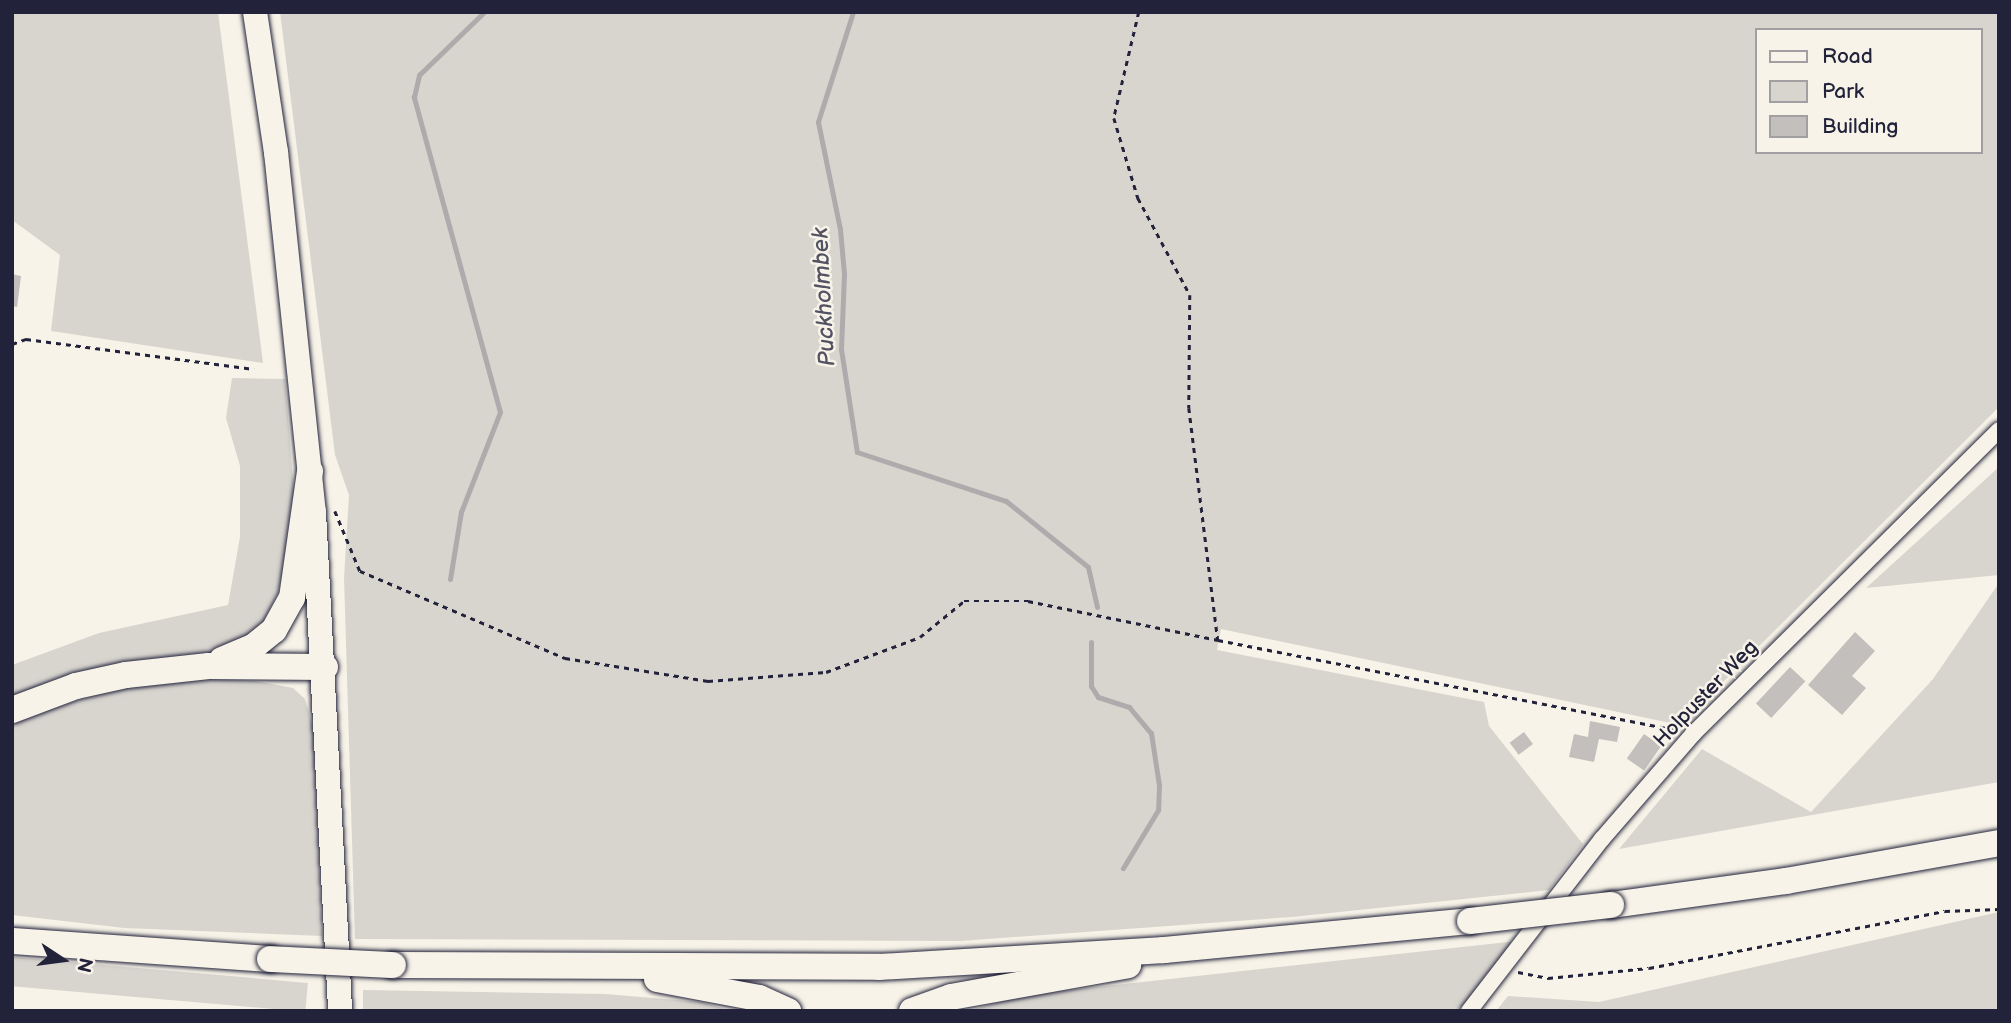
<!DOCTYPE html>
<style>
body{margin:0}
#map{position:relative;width:2011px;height:1023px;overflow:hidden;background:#f7f3e8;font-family:"Balsamiq Sans",sans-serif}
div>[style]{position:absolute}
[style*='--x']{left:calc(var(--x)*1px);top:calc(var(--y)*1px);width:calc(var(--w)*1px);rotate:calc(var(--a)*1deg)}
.green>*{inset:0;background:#d8d5cf;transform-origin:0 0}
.stream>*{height:5px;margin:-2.5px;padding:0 2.5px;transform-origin:2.5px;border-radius:2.5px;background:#aeabad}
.building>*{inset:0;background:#c2bfbd;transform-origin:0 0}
.path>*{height:2.5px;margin-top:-1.25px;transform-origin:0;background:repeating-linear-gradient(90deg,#22223b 0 5px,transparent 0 10px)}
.roads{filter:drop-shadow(0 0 2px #22223b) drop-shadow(0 0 2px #22223b)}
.minor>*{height:16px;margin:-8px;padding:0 8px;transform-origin:8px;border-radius:8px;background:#f7f3e8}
.primary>*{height:24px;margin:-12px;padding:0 12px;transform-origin:12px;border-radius:12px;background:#f7f3e8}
.trunk>*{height:26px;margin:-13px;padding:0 13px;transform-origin:13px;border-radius:13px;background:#f7f3e8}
.bridges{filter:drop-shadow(0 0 2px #22223b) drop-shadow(0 0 2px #22223b)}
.trunk-bridge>*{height:26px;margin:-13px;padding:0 13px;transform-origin:13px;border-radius:13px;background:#f7f3e8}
span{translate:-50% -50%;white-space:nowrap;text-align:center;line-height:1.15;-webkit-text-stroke:5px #f7f3e8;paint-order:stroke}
.street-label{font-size:21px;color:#22223b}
.water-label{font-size:23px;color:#535263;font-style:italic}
.frame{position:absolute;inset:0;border:14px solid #22223b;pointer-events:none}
.legend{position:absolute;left:1755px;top:28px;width:228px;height:126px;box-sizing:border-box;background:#f7f3e8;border:2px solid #a29fa3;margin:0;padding:9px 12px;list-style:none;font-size:21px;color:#22223b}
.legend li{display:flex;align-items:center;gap:14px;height:35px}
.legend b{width:35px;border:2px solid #a29fa3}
.north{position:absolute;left:28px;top:925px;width:70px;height:70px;-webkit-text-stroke:5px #f7f3e8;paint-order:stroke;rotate:103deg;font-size:19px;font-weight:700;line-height:28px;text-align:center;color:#22223b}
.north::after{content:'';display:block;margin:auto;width:24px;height:32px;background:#22223b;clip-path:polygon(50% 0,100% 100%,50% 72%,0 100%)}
</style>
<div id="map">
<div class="green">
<div style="clip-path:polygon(12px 12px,218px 12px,263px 363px,51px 331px,60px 255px,12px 220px)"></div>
<div style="clip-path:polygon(evenodd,280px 12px,1999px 12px,1999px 407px,1680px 725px,1221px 629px,1217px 650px,1484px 702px,1489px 726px,1583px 844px,1549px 890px,1292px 917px,961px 941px,355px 939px,344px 578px,349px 495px,335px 455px,280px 12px,1757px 30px,1981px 30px,1981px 152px,1757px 152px,1757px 30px)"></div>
<div style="clip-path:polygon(232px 378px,285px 379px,294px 493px,291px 544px,278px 592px,263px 623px,236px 648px,12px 699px,12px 665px,99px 633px,228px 605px,240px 537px,240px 466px,226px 418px)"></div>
<div style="clip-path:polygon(1999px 467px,1999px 575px,1866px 588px)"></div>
<div style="clip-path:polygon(1999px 583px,1999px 782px,1619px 849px,1702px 749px,1811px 812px,1933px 679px)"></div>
<div style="clip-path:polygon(196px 678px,256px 681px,293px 688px,305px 699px,314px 731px,322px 936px,124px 928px,12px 915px,12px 720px,127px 686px)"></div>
<div style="clip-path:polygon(1999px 912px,1999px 1011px,1496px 1011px,1508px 996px,1599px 1002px)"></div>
<div style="clip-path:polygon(1517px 941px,1458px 1011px,968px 1011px,1024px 995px)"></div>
<div style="left:12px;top:957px;width:297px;height:29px;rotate:5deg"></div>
<div style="clip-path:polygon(363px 990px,605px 994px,701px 1002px,732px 1011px,363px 1011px)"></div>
</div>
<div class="stream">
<div style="--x:853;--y:12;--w:115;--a:107.7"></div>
<div style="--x:818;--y:122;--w:109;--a:78.4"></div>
<div style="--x:840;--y:229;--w:45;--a:84.9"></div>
<div style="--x:844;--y:274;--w:75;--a:92.3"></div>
<div style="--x:841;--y:349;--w:104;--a:81.2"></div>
<div style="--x:857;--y:452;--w:157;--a:18.2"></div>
<div style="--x:1006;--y:501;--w:105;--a:38.8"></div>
<div style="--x:1088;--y:567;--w:41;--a:77.3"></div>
<div style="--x:450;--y:579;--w:68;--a:-80.7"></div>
<div style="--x:461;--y:512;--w:107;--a:-68.7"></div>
<div style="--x:500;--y:412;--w:327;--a:-105.3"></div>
<div style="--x:414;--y:97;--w:23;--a:-77"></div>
<div style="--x:419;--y:75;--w:91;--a:-44.1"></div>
<div style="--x:1091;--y:642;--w:44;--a:90"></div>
<div style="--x:1091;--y:686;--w:13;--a:58"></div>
<div style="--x:1098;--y:697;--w:33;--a:18"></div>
<div style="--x:1129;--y:707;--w:34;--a:50"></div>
<div style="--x:1151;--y:733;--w:53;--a:81.3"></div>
<div style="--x:1159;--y:785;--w:25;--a:92"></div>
<div style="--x:1158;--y:810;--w:68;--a:121.1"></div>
</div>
<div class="building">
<div style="clip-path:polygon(12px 274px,21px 276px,17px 307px,12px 306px)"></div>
<div style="clip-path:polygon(1855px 632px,1875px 651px,1852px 676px,1866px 688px,1842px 715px,1808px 685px)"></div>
<div style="left:1790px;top:667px;width:21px;height:50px;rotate:43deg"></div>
<div style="clip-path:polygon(1590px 721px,1620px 727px,1617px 742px,1599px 739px,1594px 762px,1569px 757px,1574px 734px,1588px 737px)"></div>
<div style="left:1524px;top:732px;width:15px;height:18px;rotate:53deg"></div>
<div style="left:1644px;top:734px;width:21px;height:30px;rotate:35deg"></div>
</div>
<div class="path">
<div style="--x:1139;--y:12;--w:109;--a:103.3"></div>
<div style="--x:1114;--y:118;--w:84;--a:73.3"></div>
<div style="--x:1138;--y:198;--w:110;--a:61.8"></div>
<div style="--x:1190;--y:295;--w:113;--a:90.5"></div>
<div style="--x:1189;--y:408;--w:234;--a:82.9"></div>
<div style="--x:1218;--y:640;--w:467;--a:11.1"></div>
<div style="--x:12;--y:344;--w:15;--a:-20"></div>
<div style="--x:26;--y:339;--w:230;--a:7.5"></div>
<div style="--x:335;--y:511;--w:65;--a:67.4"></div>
<div style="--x:360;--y:571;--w:223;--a:23"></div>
<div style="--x:565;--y:658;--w:145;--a:9.1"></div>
<div style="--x:708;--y:681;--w:118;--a:-4.4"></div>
<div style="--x:826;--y:672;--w:100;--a:-20.4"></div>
<div style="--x:920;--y:637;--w:57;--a:-39.3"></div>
<div style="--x:964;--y:601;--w:64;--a:0"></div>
<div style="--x:1028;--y:601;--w:194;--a:11.6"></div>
<div style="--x:1518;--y:972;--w:31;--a:11"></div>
<div style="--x:1548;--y:978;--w:101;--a:-5.7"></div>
<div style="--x:1649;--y:968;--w:301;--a:-10.9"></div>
<div style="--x:1945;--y:911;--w:54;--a:-2.1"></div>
</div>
<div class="roads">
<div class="minor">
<div style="--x:1469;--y:1011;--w:217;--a:-52.3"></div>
<div style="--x:1602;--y:839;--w:139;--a:-49.1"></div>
<div style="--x:1693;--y:734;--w:431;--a:-44.8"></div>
</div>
<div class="primary">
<div style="--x:255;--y:12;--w:142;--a:81.5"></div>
<div style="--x:276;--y:152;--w:362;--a:84"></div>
<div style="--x:314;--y:512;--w:500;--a:87"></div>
</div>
<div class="trunk">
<div style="--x:222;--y:660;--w:34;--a:-23"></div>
<div style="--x:253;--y:647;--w:27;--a:-39"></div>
<div style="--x:274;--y:630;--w:37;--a:-61"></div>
<div style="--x:292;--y:598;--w:128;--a:-81.9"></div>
<div style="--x:12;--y:710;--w:68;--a:-20.6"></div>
<div style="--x:76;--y:686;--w:51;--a:-12.4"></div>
<div style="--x:126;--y:675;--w:83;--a:-6.2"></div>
<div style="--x:209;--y:666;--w:116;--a:0.5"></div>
<div style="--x:1611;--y:905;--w:177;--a:-7.8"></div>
<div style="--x:1786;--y:881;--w:216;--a:-10.1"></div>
<div style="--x:12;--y:941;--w:259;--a:4"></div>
<div style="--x:393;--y:965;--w:486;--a:0.2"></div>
<div style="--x:879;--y:967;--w:286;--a:-3.4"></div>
<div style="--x:1164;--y:950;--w:307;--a:-5.4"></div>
<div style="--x:657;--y:979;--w:104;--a:10.6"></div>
<div style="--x:759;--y:998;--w:32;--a:24"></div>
<div style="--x:912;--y:1011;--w:41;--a:-19.7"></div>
<div style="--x:951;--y:997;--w:180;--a:-10.2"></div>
</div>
</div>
<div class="bridges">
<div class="trunk-bridge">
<div style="--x:1470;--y:921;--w:142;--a:-6.5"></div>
<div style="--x:270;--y:959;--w:123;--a:2.8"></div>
</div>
</div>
<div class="street-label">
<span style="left:1706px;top:694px;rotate:-46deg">Holpuster Weg</span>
</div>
<div class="water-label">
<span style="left:824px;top:297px;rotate:-93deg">Puckholmbek</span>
</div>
<div class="frame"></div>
<ul class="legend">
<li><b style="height:9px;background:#f7f3e8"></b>Road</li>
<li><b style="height:19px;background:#d8d5cf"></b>Park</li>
<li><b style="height:19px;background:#c2bfbd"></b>Building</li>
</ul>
<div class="north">N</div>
</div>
